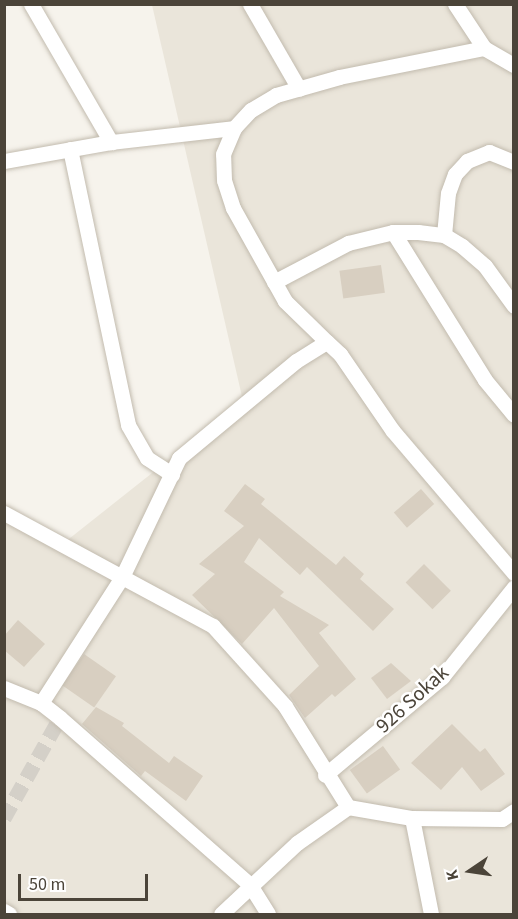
<!DOCTYPE html>
<style>
body{margin:0}
#map{position:relative;width:518px;height:919px;overflow:hidden;background:#f6f3ec;font-family:"Source Sans 3",sans-serif}
div>[style]{position:absolute}
[style*='--x']{left:calc(var(--x)*1px);top:calc(var(--y)*1px);width:calc(var(--w)*1px);rotate:calc(var(--a)*1deg)}
.residential>*{inset:0;background:#eae5da}
.building>*{inset:0;background:#d8cfc1;transform-origin:0 0}
.minor-tunnel>*{height:15px;margin-top:-7.5px;transform-origin:0;background:repeating-linear-gradient(90deg,#d4d0c8 0 15px,transparent 0 23px)}
.roads{filter:drop-shadow(0 0 2px #c2bbae) drop-shadow(0 0 2px #c2bbae)}
.minor>*{height:15px;margin:-7.5px;padding:0 7.5px;transform-origin:7.5px;border-radius:7.5px;background:#fff}
span{translate:-50% -50%;white-space:nowrap;text-align:center;line-height:1.15;-webkit-text-stroke:5px #fff;paint-order:stroke}
.street-label{font-size:21px;color:#4b4439}
.frame{position:absolute;inset:0;border:6px solid #4b4439;pointer-events:none}
.north{position:absolute;left:440px;top:841px;width:60px;height:60px;-webkit-text-stroke:4px #fff;paint-order:stroke;rotate:257deg;font-size:16px;font-weight:700;line-height:24px;text-align:center;color:#4b4439}
.north::after{content:'';display:block;margin:auto;width:21px;height:27px;background:#4b4439;clip-path:polygon(50% 0,100% 100%,50% 72%,0 100%)}
.scale{position:absolute;left:18px;top:874px;width:130px;height:27px;box-sizing:border-box;border:3px solid #4b4439;border-top:0;padding-left:8px;font-size:18px;line-height:21px;white-space:nowrap;color:#4b4439;-webkit-text-stroke:4px #fff;paint-order:stroke}
</style>
<div id="map">
<div class="residential">
<div style="clip-path:polygon(152px 5px,513px 5px,513px 914px,5px 914px,4px 515px,60px 546px,243px 401px)"></div>
</div>
<div class="building">
<div style="left:381px;top:265px;width:28px;height:42px;rotate:82deg"></div>
<div style="clip-path:polygon(245px 484px,265px 499px,261px 504px,336px 565px,344px 556px,364px 574px,360px 579px,394px 609px,373px 631px,307px 567px,300px 575px,259px 538px,244px 562px,284px 592px,280px 596px,329px 625px,319px 633px,356px 679px,335px 697px,332px 694px,305px 718px,289px 695px,319px 666px,274px 608px,242px 644px,192px 595px,215px 574px,199px 564px,244px 526px,224px 511px)"></div>
<div style="left:421px;top:489px;width:20px;height:36px;rotate:49deg"></div>
<div style="left:424px;top:564px;width:38px;height:26px;rotate:45deg"></div>
<div style="clip-path:polygon(18px 620px,45px 644px,24px 667px,4px 650px,4px 636px)"></div>
<div style="left:84px;top:654px;width:39px;height:38px;rotate:35deg"></div>
<div style="clip-path:polygon(391px 663px,411px 681px,387px 699px,371px 678px)"></div>
<div style="clip-path:polygon(96px 707px,124px 723px,122px 726px,169px 763px,174px 756px,203px 776px,186px 801px,145px 771px,141px 776px,82px 724px)"></div>
<div style="clip-path:polygon(452px 724px,480px 752px,485px 748px,505px 774px,481px 791px,462px 767px,441px 790px,411px 763px)"></div>
<div style="left:383px;top:746px;width:29px;height:41px;rotate:54deg"></div>
</div>
<div class="minor-tunnel">
<div style="--x:4;--y:818;--w:115;--a:-60.8"></div>
</div>
<div class="roads">
<div class="minor">
<div style="--x:31;--y:4;--w:160;--a:59.9"></div>
<div style="--x:111;--y:142;--w:124;--a:-6.5"></div>
<div style="--x:250;--y:4;--w:98;--a:60"></div>
<div style="--x:455;--y:4;--w:53;--a:56.6"></div>
<div style="--x:484;--y:48;--w:34;--a:30"></div>
<div style="--x:70;--y:149;--w:282;--a:78.1"></div>
<div style="--x:128;--y:425;--w:38;--a:60"></div>
<div style="--x:147;--y:458;--w:30;--a:33"></div>
<div style="--x:4;--y:161;--w:109;--a:-10.1"></div>
<div style="--x:393;--y:232;--w:174;--a:58.1"></div>
<div style="--x:485;--y:380;--w:45;--a:50.4"></div>
<div style="--x:444;--y:235;--w:42;--a:-84.6"></div>
<div style="--x:448;--y:193;--w:20;--a:-70"></div>
<div style="--x:455;--y:174;--w:18;--a:-47"></div>
<div style="--x:467;--y:161;--w:24;--a:-22"></div>
<div style="--x:489;--y:152;--w:27;--a:22"></div>
<div style="--x:274;--y:282;--w:84;--a:-27.8"></div>
<div style="--x:348;--y:243;--w:46;--a:-13.7"></div>
<div style="--x:393;--y:232;--w:25;--a:0"></div>
<div style="--x:418;--y:232;--w:26;--a:7"></div>
<div style="--x:444;--y:235;--w:21;--a:31"></div>
<div style="--x:462;--y:246;--w:30;--a:41"></div>
<div style="--x:485;--y:266;--w:49;--a:54.1"></div>
<div style="--x:327;--y:342;--w:59;--a:-135.7"></div>
<div style="--x:285;--y:301;--w:107;--a:-119.2"></div>
<div style="--x:233;--y:208;--w:29;--a:-108"></div>
<div style="--x:224;--y:180;--w:26;--a:-92"></div>
<div style="--x:223;--y:154;--w:28;--a:-67"></div>
<div style="--x:234;--y:128;--w:25;--a:-47"></div>
<div style="--x:251;--y:110;--w:29;--a:-31"></div>
<div style="--x:276;--y:95;--w:66;--a:-15.9"></div>
<div style="--x:339;--y:77;--w:148;--a:-11.3"></div>
<div style="--x:4;--y:513;--w:134;--a:28.5"></div>
<div style="--x:122;--y:577;--w:150;--a:122.7"></div>
<div style="--x:4;--y:688;--w:40;--a:22"></div>
<div style="--x:41;--y:703;--w:24;--a:38"></div>
<div style="--x:60;--y:718;--w:253;--a:41.3"></div>
<div style="--x:250;--y:885;--w:34;--a:58"></div>
<div style="--x:325;--y:775;--w:153;--a:-39.9"></div>
<div style="--x:442;--y:677;--w:115;--a:-51.3"></div>
<div style="--x:348;--y:807;--w:119;--a:-122"></div>
<div style="--x:285;--y:706;--w:108;--a:-132"></div>
<div style="--x:213;--y:626;--w:103;--a:-151.7"></div>
<div style="--x:122;--y:577;--w:132;--a:-64.4"></div>
<div style="--x:179;--y:458;--w:152;--a:-39.7"></div>
<div style="--x:296;--y:361;--w:36;--a:-32"></div>
<div style="--x:327;--y:342;--w:18;--a:43"></div>
<div style="--x:340;--y:354;--w:93;--a:55.5"></div>
<div style="--x:393;--y:431;--w:187;--a:49.6"></div>
<div style="--x:412;--y:818;--w:98;--a:78.8"></div>
<div style="--x:4;--y:911;--w:6;--a:31"></div>
<div style="--x:221;--y:914;--w:104;--a:-43.1"></div>
<div style="--x:297;--y:843;--w:62;--a:-35.2"></div>
<div style="--x:348;--y:807;--w:65;--a:9.8"></div>
<div style="--x:412;--y:818;--w:90;--a:0.6"></div>
<div style="--x:502;--y:819;--w:14;--a:-34"></div>
</div>
</div>
<div class="street-label">
<span style="left:412px;top:699px;rotate:-42deg">926 Sokak</span>
</div>
<div class="frame"></div>
<div class="north">K</div>
<div class="scale">50 m</div>
</div>
